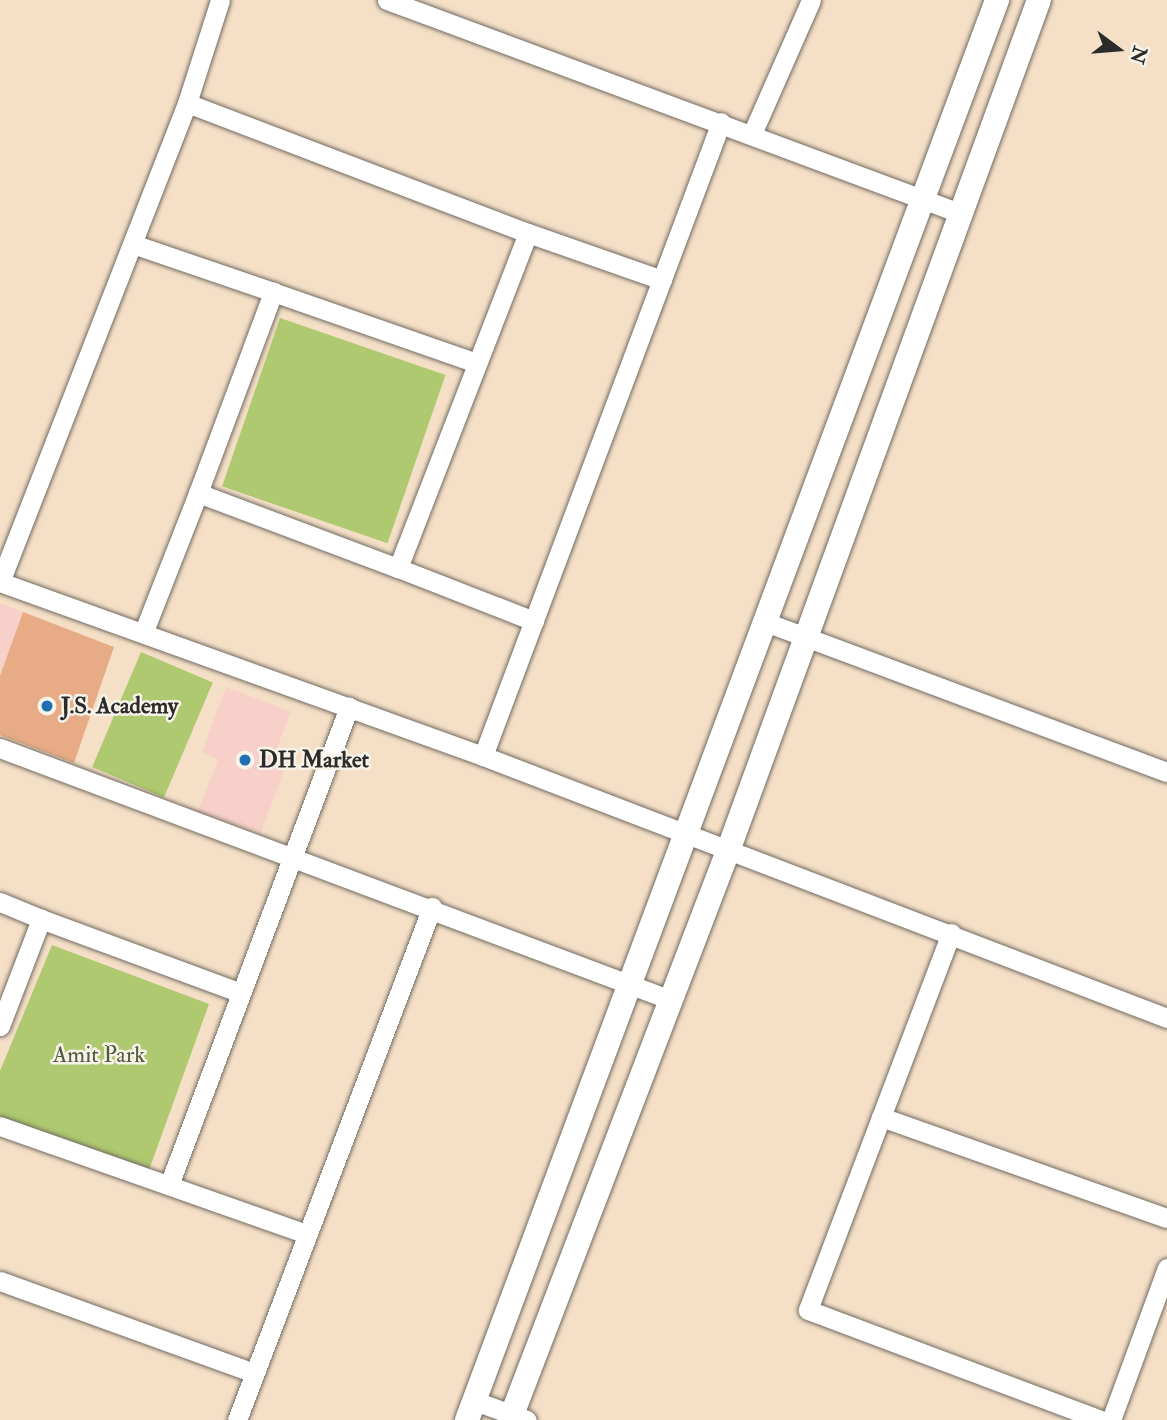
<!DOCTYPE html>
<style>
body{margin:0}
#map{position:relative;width:1167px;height:1420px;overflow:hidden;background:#f5e0c7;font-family:"IM FELL Double Pica",serif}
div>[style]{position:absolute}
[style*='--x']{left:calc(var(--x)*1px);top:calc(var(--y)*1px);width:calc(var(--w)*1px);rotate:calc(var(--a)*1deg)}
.built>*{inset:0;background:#f7d0ca}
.green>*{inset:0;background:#aec96f;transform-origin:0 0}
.building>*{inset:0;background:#e7ac86}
.roads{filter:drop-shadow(0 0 2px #726a62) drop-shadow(0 0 2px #726a62)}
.minor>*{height:19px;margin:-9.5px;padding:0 9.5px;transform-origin:9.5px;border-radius:9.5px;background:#fff}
.tertiary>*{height:24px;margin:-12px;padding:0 12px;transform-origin:12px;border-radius:12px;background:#fff}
.dots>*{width:19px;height:19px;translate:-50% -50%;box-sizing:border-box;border:4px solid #f7f3e8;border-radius:50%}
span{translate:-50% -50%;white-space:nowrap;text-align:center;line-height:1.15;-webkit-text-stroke:5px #f7f3e8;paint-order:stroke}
.poi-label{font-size:23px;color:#2b2b2b;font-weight:700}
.left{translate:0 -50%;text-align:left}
.park-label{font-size:23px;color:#525a3f}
.north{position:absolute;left:1083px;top:14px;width:70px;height:70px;-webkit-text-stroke:5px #f7f3e8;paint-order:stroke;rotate:106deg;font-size:19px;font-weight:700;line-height:28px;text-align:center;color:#2b2b2b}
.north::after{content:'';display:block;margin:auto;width:24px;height:32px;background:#2b2b2b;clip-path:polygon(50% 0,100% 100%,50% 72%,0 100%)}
</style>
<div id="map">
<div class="built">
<div style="clip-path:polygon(0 603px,23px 612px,1px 676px,0 676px)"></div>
<div style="clip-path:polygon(226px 687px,291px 712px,272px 761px,284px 771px,261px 832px,198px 812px,218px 760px,202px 752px)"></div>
</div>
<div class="green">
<div style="left:280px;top:318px;width:175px;height:178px;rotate:19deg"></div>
<div style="left:141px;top:652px;width:78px;height:125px;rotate:23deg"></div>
<div style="clip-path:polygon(52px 945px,209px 1004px,149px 1170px,0 1118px,0 1071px)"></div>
</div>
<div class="building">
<div style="clip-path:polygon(23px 612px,114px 647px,74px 763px,0 735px,0 676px)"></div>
</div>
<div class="roads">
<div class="minor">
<div style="--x:387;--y:0;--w:614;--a:20.41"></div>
<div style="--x:187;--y:103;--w:365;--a:20.9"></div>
<div style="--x:752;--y:134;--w:146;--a:-66.2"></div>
<div style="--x:133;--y:244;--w:148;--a:18.9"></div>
<div style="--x:198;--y:493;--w:215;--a:-69.5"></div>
<div style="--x:273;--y:292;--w:216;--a:19.2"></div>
<div style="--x:398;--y:568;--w:146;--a:21.3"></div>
<div style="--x:0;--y:582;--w:513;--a:19.81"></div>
<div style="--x:483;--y:756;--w:732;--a:20.96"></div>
<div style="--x:0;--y:582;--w:514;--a:-68.67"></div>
<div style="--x:187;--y:103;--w:108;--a:-72.2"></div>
<div style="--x:768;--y:623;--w:426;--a:20.5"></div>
<div style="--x:144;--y:631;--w:148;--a:-68.6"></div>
<div style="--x:198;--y:493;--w:214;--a:20.6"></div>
<div style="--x:398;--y:568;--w:359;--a:-68.8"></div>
<div style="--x:528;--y:233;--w:142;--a:19.3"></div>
<div style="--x:0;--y:748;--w:717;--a:20.58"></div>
<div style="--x:483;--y:756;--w:677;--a:-69.42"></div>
<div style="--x:0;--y:902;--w:44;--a:22.5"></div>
<div style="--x:951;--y:933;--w:403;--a:110.8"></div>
<div style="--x:808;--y:1310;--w:313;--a:20.6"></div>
<div style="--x:0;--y:1026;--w:115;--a:-69"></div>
<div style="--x:41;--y:919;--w:213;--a:20.3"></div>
<div style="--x:881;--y:1117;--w:303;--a:19.5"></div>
<div style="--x:0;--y:1126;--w:325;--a:19.4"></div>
<div style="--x:169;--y:1185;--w:511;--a:-69.37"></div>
<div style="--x:0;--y:1281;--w:270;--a:19.9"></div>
<div style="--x:475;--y:1401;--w:55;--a:20.1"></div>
<div style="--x:237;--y:1420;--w:549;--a:-69.19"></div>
<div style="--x:1111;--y:1420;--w:162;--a:-69.8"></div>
</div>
<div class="tertiary">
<div style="--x:467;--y:1420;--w:1516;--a:-69.53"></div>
<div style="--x:510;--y:1420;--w:609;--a:-69.04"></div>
<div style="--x:728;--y:851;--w:906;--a:-69.93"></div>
</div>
</div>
<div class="dots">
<div style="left:47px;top:706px;background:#1f6fb2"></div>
<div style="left:245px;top:760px;background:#1f6fb2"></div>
</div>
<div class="poi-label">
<span class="left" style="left:61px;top:706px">J.S. Academy</span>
<span class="left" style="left:259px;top:760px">DH Market</span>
</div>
<div class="park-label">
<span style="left:99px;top:1055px">Amit Park</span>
</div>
<div class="north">N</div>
</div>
